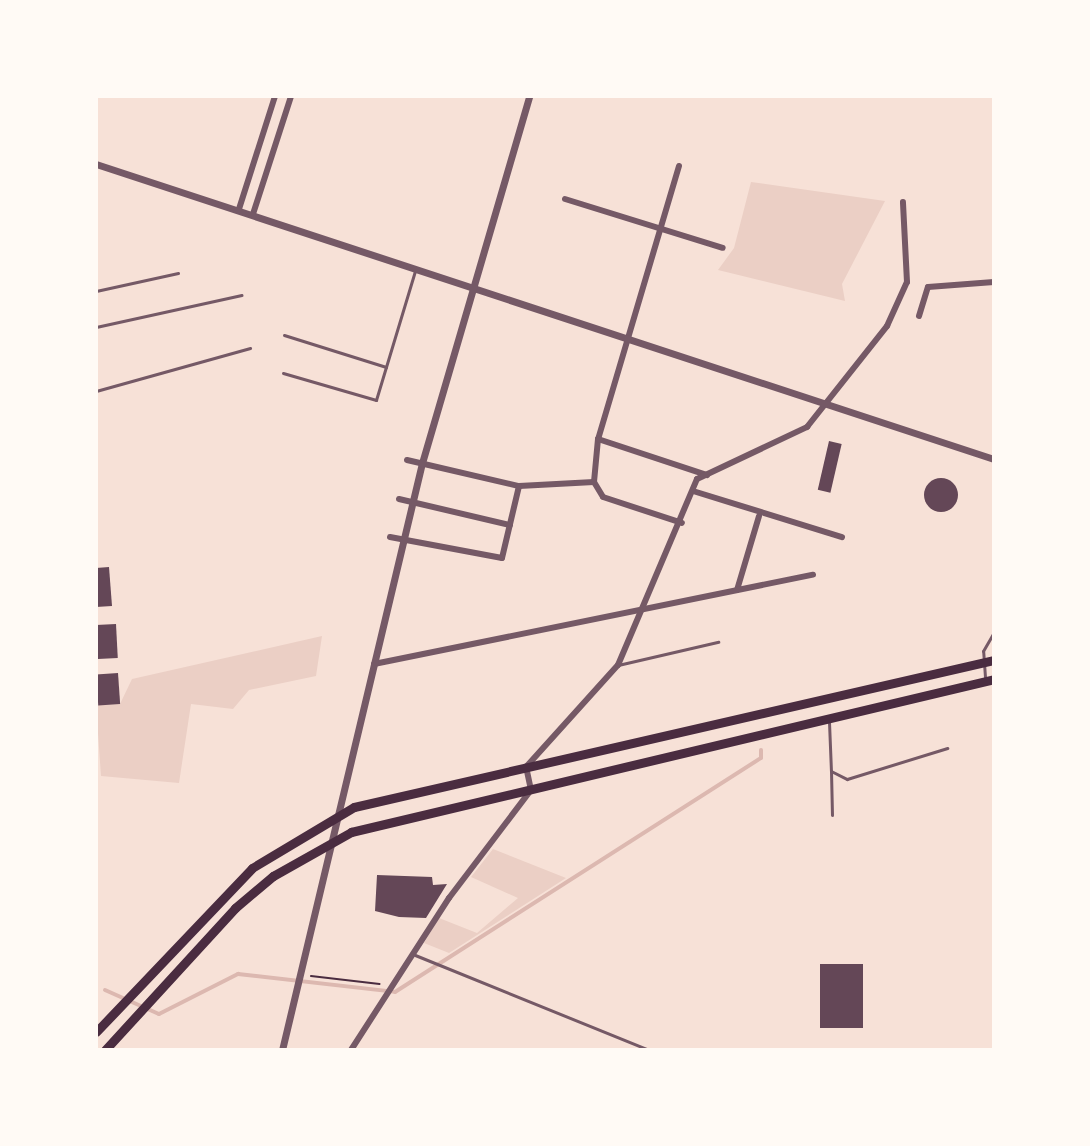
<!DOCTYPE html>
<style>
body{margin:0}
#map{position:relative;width:1090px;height:1146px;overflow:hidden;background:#f7e1d7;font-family:Roboto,sans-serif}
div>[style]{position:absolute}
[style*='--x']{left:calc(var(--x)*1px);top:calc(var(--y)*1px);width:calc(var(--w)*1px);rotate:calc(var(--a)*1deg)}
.green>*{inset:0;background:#ebcfc5}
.stream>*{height:4px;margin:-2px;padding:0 2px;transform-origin:2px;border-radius:2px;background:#dcb8b0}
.building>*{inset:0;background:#644757;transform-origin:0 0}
.round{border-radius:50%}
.path>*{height:2px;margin:-1px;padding:0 1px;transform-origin:1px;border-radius:1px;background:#4a2c40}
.service>*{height:3px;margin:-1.5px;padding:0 1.5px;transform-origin:1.5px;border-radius:1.5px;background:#755966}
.minor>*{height:6px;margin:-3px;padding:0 3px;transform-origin:3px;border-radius:3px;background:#755966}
.tertiary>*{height:7px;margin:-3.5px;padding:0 3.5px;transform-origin:3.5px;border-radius:3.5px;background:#755966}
.primary>*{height:9px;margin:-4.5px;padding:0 4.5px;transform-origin:4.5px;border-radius:4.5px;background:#4a2c40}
span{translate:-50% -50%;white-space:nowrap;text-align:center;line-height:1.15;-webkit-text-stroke:8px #fffaf5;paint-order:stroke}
.frame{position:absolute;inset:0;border:98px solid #fffaf5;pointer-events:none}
</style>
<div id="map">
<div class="green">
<div style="clip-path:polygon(751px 182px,885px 201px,842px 284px,845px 301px,718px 270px,734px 248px)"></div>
<div style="clip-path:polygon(322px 636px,316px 676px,249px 690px,233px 709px,191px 704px,179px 783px,101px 776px,96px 705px,120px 704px,132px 679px)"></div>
<div style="clip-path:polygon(493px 849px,566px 878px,449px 953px,424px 943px,439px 918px,477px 933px,518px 898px,471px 877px)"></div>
</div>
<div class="stream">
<div style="--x:105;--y:990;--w:59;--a:24"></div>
<div style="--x:159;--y:1014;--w:89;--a:-26.9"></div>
<div style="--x:238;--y:974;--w:158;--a:6.5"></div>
<div style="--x:395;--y:992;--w:434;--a:-32.6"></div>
<div style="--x:761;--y:758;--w:8;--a:-90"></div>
</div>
<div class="building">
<div style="left:829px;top:441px;width:13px;height:50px;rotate:13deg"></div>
<div class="round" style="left:924px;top:478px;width:34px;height:34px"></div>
<div style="clip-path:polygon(109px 567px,112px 606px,96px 607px,96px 568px)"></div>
<div style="left:116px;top:624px;width:34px;height:20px;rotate:87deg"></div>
<div style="left:118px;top:673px;width:31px;height:22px;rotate:86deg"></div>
<div style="clip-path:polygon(377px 875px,432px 877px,433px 885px,447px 884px,426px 918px,399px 917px,375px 911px)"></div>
<div style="left:863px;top:964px;width:64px;height:43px;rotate:90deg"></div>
</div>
<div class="path">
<div style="--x:311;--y:976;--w:69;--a:6.6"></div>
</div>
<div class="service">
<div style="--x:96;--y:291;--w:84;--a:-12.4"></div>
<div style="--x:96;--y:327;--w:149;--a:-12.4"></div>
<div style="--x:284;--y:335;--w:107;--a:17.4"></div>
<div style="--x:283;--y:373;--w:97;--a:16.2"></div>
<div style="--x:376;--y:400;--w:135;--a:-73.2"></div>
<div style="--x:96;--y:391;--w:160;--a:-15.6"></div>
<div style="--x:618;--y:665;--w:103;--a:-13"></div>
<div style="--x:985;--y:677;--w:26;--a:-94"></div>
<div style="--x:983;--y:651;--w:22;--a:-60"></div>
<div style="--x:829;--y:722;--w:49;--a:87.7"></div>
<div style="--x:831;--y:771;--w:18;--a:27"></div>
<div style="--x:847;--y:779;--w:105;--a:-17.2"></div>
<div style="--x:831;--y:771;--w:44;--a:88.7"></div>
<div style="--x:415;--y:955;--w:253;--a:22.1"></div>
</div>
<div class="minor">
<div style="--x:679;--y:166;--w:285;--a:106.5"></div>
<div style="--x:598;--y:439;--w:43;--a:95.3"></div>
<div style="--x:594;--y:482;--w:17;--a:59"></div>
<div style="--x:603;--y:497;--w:83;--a:18.2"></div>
<div style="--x:565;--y:199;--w:165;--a:17.2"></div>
<div style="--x:239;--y:209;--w:119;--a:-72.3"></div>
<div style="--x:253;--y:214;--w:124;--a:-72.1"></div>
<div style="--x:919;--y:316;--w:30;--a:-73"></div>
<div style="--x:928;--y:287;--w:66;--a:-4.3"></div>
<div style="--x:598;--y:439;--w:115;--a:18.3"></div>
<div style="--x:407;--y:460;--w:115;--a:13.1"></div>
<div style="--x:519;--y:486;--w:75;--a:-3.1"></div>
<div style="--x:693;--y:491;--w:156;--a:17.2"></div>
<div style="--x:399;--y:499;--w:114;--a:13.2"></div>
<div style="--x:390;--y:537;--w:114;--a:10.6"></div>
<div style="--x:502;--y:558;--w:74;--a:-76.7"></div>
<div style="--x:737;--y:590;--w:77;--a:-73.4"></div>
<div style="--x:374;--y:664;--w:448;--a:-11.5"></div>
<div style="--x:351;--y:1050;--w:181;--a:-57.2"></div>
<div style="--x:449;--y:898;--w:136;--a:-52.8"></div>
<div style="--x:531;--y:790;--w:24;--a:-102"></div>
<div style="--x:526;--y:767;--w:137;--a:-48"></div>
<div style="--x:618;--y:665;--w:202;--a:-67"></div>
<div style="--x:697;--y:479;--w:122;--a:-25.3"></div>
<div style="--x:807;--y:427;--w:129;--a:-51.6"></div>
<div style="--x:887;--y:326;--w:48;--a:-65.6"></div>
<div style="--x:907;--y:282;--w:80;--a:-92.9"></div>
</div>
<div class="tertiary">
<div style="--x:96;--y:164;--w:945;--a:18.19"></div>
<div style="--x:282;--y:1050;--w:603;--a:-76.59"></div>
<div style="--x:422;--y:463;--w:382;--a:-73.7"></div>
</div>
<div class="primary">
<div style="--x:96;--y:1032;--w:226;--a:-46.4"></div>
<div style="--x:252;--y:868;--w:119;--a:-30.9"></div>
<div style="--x:354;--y:807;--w:657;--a:-12.94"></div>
<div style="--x:105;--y:1050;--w:193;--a:-47.5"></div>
<div style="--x:235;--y:908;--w:50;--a:-40.1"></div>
<div style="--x:273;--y:876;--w:90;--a:-29.4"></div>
<div style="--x:351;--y:832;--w:661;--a:-13.38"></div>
</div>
<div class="frame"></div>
</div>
